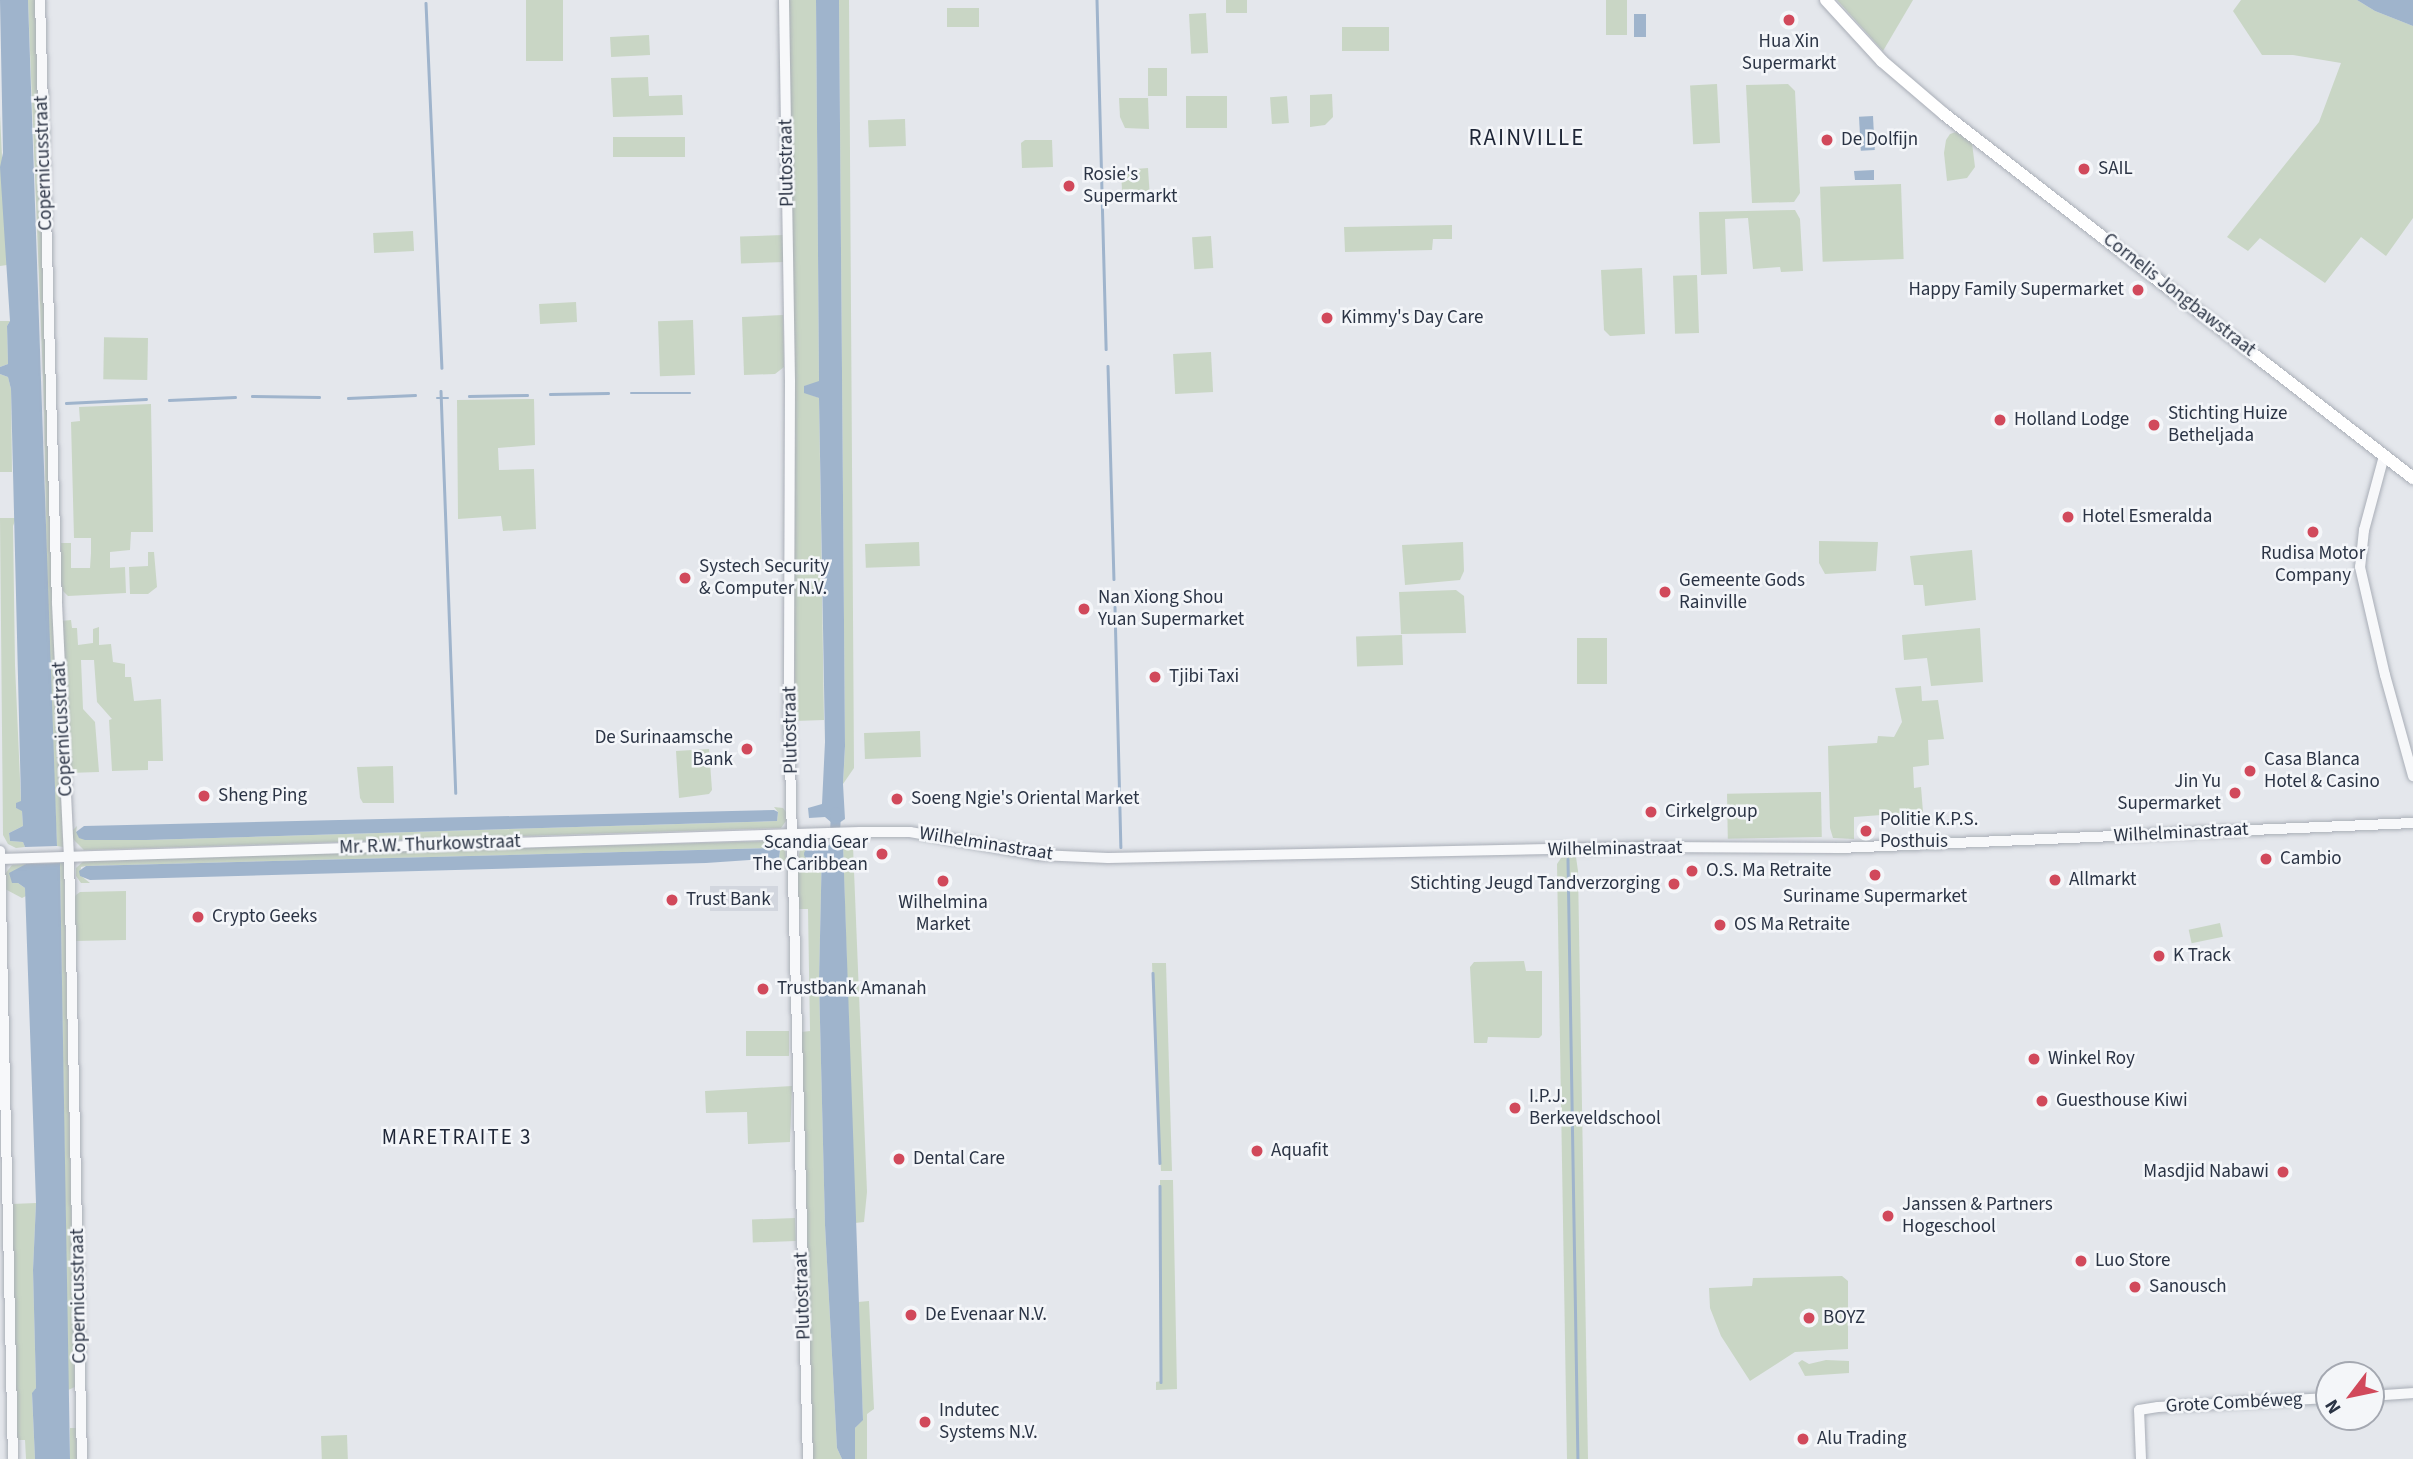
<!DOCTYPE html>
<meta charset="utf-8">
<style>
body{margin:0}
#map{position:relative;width:2413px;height:1459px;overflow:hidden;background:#e4e7ec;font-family:"Source Sans 3",sans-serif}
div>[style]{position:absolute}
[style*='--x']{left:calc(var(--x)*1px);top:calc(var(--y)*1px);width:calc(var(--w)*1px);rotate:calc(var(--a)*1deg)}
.built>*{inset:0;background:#d2d6de;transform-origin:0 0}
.green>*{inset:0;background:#c9d6c5;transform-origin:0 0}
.water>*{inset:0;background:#9fb4cc;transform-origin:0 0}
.stream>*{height:2.5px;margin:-1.25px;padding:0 1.25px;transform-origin:1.25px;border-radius:1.25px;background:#9fb4cc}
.canal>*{height:10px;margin:-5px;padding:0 5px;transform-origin:5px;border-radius:5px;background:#9fb4cc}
.roads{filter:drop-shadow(0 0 2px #a9aeb7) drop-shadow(0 0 2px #a9aeb7)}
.tertiary>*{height:10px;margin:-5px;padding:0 5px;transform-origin:5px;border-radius:5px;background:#f7f8fa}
.secondary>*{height:12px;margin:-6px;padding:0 6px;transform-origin:6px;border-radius:6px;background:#fff}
.dots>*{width:19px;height:19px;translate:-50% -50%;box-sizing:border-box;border:4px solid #f4f6f9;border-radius:50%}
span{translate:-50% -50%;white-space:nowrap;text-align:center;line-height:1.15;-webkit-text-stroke:5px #f4f6f9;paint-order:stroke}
.poi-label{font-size:19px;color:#2b3445}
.left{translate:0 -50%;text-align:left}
.right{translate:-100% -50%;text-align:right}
.street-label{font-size:19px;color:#2b3445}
.neighbourhood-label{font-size:21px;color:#1d2536;letter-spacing:2px}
.quarter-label{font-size:23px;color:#1d2536;letter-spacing:2px}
.north{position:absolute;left:2315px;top:1361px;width:70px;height:70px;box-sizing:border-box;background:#f4f6f9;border:2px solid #a4a8b1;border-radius:50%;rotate:238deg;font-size:19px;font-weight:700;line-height:28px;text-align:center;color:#2b3445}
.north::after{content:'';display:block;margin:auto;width:24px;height:32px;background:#d1495b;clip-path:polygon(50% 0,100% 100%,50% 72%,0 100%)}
</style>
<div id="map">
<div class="built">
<div style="left:778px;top:886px;width:25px;height:68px;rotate:90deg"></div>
</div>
<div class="green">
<div style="clip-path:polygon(28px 0,35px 0,63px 847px,57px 846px,48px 646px,44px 404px)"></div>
<div style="left:526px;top:0;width:37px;height:61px"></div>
<div style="clip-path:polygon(788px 0,816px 0,819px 382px,805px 386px,804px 392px,819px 398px,824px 720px,795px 721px)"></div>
<div style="clip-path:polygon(839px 0,849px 0,854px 768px,843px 784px,845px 748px)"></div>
<div style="left:1226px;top:0;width:21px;height:13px"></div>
<div style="left:1606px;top:0;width:21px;height:35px"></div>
<div style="clip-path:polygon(1837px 0,1913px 0,1883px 51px)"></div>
<div style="clip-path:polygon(2241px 0,2357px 0,2375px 11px,2413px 26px,2413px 218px,2386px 256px,2361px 237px,2325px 283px,2260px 238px,2248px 251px,2227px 237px,2319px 122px,2341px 63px,2293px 55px,2262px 55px,2233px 11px)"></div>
<div style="left:979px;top:8px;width:19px;height:32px;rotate:90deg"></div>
<div style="left:1206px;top:13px;width:40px;height:17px;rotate:87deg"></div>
<div style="left:1342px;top:27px;width:47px;height:24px"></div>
<div style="left:649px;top:35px;width:20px;height:39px;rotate:87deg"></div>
<div style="left:1148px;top:68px;width:19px;height:28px"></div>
<div style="clip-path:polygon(648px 77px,649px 96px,682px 95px,683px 115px,613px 117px,611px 78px)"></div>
<div style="left:1717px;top:84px;width:59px;height:27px;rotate:87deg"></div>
<div style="clip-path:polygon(1788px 84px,1795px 91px,1800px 193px,1794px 202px,1752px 203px,1746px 85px)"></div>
<div style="clip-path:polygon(1332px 94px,1333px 117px,1325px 125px,1310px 127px,1310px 95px)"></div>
<div style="left:1186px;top:96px;width:41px;height:32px"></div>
<div style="left:1287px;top:96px;width:27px;height:17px;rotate:86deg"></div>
<div style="clip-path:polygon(1119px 98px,1148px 98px,1149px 129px,1125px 128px,1120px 117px)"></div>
<div style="clip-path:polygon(0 114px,7px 265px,0 266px)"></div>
<div style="left:905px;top:119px;width:27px;height:37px;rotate:88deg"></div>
<div style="clip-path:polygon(1956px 132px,1972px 143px,1975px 167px,1967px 178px,1947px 181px,1944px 153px,1946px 140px,1950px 134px)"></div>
<div style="left:685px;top:137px;width:20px;height:72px;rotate:90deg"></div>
<div style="clip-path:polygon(1025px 140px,1052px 140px,1053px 167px,1022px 168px,1021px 143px)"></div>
<div style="clip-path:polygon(1148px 168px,1150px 199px,1126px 199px,1122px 190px,1121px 170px)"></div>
<div style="left:1901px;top:184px;width:75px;height:81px;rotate:88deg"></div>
<div style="clip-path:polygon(1795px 210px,1800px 219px,1803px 271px,1781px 272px,1780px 267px,1753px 269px,1748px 218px,1725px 219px,1727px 274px,1701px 275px,1699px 212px)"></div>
<div style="clip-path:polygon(1452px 225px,1452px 239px,1433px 239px,1432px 250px,1345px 252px,1344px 227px)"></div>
<div style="left:413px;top:231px;width:20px;height:40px;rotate:87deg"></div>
<div style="left:784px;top:235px;width:27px;height:44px;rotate:88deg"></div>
<div style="left:1211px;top:236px;width:32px;height:19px;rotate:86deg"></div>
<div style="clip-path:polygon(1642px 268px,1645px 334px,1610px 336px,1604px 330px,1601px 270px)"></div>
<div style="left:1697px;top:275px;width:58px;height:24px;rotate:88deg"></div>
<div style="left:576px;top:302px;width:20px;height:37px;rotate:87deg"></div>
<div style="clip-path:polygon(783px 315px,784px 367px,775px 374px,744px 375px,742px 317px)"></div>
<div style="left:693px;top:320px;width:55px;height:35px;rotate:88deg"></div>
<div style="clip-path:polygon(0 321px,10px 321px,7px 326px,8px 364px,0 367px)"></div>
<div style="left:148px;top:338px;width:42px;height:44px;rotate:91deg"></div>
<div style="left:1211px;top:352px;width:40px;height:38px;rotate:87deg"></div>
<div style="clip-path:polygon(0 374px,8px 377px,11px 389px,12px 472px,0 472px)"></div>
<div style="clip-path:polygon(534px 399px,535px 445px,498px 448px,499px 470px,534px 469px,536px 529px,503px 531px,501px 516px,458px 519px,457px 400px)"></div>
<div style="clip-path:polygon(151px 404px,153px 532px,131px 532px,130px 550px,110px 552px,110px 568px,125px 567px,126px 593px,68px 596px,63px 591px,61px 583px,61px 543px,71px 543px,71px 568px,90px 568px,91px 553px,91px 538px,74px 538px,71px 422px,80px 421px,79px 407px)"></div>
<div style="clip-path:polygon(0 518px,16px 518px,13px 526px,15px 665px,21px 802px,16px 804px,16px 808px,22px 810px,23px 826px,9px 833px,10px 841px,23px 842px,25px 847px,16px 848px,8px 844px,3px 835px)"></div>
<div style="clip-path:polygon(1819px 541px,1878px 542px,1876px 571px,1825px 574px,1819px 563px)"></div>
<div style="left:919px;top:542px;width:24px;height:54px;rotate:88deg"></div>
<div style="clip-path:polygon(1463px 542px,1464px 571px,1460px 580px,1405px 585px,1402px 545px)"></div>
<div style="clip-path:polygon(1972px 550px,1976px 600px,1925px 606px,1923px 585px,1914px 585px,1910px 556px)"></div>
<div style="clip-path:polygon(148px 552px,154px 552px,157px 587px,148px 594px,130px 594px,129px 567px,148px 566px)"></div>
<div style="clip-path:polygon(1456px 590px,1464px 596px,1466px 633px,1401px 634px,1399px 592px)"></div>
<div style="clip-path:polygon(71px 620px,72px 628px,77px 628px,78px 645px,93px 643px,93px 629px,99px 627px,99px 645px,111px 644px,113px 662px,125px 664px,125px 677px,131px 677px,134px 701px,161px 699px,163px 761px,148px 761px,148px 770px,112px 771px,109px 720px,112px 719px,97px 702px,94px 660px,81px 660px,83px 709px,95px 722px,99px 772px,68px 773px,61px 621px)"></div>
<div style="clip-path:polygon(1980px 628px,1983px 682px,1931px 686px,1927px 658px,1904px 660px,1902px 635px)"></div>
<div style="left:1402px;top:635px;width:30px;height:46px;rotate:88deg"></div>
<div style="left:1607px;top:638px;width:46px;height:30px;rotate:90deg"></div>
<div style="clip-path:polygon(1921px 686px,1922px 701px,1938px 700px,1944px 739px,1928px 740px,1929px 765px,1913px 767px,1914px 788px,1921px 787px,1923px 812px,1854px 817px,1854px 839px,1833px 838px,1830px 828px,1828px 746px,1877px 743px,1878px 736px,1894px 737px,1902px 722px,1895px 688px)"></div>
<div style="left:920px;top:731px;width:26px;height:56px;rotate:88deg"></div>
<div style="clip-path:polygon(709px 749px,712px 790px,709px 794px,679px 798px,676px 751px)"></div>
<div style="clip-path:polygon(393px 766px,394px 803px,363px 803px,360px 798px,357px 767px)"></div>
<div style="left:1821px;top:792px;width:45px;height:94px;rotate:89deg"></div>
<div style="clip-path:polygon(774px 807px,783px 808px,786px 812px,786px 821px,781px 828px,84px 850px,73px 839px,72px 831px,77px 826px,76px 832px,146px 840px,777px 821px,778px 812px)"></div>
<div style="clip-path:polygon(776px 841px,785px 847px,786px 859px,783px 862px,773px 860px,779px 858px,780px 850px,774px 848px,86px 866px,81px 867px,80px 875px,90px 883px,81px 883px,76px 876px,76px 868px,85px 860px)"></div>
<div style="clip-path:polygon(843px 844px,853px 846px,867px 1192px,864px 1222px,855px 1223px)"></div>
<div style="clip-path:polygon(822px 846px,819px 981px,825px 1225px,837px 1448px,842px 1459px,813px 1459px,801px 1032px,810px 1031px,808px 909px,798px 909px,798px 859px,800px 850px)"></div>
<div style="clip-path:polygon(1573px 854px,1576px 857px,1578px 871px,1588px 1459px,1567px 1459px,1557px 864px,1563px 855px)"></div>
<div style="clip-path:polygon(60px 863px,64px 863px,75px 1387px,68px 1390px)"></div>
<div style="clip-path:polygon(26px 864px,20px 869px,18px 883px,25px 888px,26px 896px,22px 898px,5px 889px,5px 874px,12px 865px)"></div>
<div style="clip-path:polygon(126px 891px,126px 940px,74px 941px,73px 900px,76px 895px,80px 892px)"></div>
<div style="left:2220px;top:923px;width:14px;height:32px;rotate:78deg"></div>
<div style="clip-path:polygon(1524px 961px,1526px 971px,1542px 971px,1542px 1035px,1539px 1038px,1488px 1037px,1487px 1043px,1474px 1043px,1470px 967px,1474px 962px)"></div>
<div style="clip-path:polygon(1152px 963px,1166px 963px,1172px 1171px,1161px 1171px)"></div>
<div style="left:789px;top:1031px;width:25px;height:43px;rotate:90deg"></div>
<div style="clip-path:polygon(792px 1086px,790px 1142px,748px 1144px,747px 1112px,706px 1113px,705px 1091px)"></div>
<div style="clip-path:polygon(1160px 1180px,1173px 1180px,1177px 1389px,1156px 1390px,1156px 1382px,1161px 1381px)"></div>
<div style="clip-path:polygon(36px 1203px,33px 1270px,36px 1388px,32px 1394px,35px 1459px,26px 1459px,25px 1440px,17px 1440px,12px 1204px)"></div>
<div style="left:795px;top:1218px;width:23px;height:43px;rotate:88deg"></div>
<div style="clip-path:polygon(1842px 1276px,1848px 1281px,1848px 1349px,1795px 1352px,1750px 1381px,1721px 1336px,1710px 1308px,1709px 1288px,1752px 1286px,1753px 1278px)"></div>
<div style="clip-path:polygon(869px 1301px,874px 1409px,867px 1414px,867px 1459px,855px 1459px,855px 1428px,863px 1419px,858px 1302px)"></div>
<div style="clip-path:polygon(1802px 1360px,1809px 1364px,1826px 1360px,1849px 1361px,1849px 1373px,1805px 1376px,1798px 1363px)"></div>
<div style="clip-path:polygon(70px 1428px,76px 1428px,77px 1459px,70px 1459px)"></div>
<div style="left:347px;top:1435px;width:24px;height:26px;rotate:88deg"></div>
</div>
<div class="water">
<div style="clip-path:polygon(0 0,28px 0,57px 846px,25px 847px,23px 842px,10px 841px,9px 833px,23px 826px,22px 811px,16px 808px,16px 803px,21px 801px,11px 389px,8px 377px,0 374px,0 367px,8px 364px,7px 326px,10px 321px,0 167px,3px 153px)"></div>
<div style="clip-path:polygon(816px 0,839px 0,845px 746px,843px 784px,845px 819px,839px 823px,832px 823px,825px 817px,809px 818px,808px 808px,822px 804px,825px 742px,819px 398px,804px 393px,804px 386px,819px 381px)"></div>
<div style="clip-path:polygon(2357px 0,2413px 0,2413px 26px,2375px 11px)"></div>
<div style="left:1634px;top:14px;width:12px;height:23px"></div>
<div style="left:1873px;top:116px;width:34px;height:14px;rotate:87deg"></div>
<div style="clip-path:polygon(1874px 170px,1874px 180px,1855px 180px,1854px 171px)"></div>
<div style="clip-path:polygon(774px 810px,778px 812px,777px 821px,146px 840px,85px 840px,79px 838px,76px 832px,84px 826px)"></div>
<div style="clip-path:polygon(843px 844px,863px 1420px,855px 1428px,855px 1459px,842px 1459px,837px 1448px,825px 1225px,819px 981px,822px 846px)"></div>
<div style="clip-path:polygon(774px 848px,780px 850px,779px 858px,706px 863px,90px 880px,80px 876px,79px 871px,86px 866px)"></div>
<div style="clip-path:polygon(60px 863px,70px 1459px,35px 1459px,32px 1393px,36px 1388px,33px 1270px,36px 1203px,25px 888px,18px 883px,12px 883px,9px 873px,26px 864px)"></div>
</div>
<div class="stream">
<div style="--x:1097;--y:0;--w:349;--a:88.5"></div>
<div style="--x:426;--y:3;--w:365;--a:87.5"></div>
<div style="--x:1108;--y:366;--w:213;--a:88.4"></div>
<div style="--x:441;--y:391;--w:402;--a:87.9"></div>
<div style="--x:631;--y:393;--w:59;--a:0"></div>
<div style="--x:550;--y:394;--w:58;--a:-1"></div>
<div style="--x:252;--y:396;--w:67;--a:0.9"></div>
<div style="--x:469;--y:396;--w:58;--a:-1"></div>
<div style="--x:348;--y:398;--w:67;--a:-2.6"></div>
<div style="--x:437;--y:398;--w:11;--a:0"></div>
<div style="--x:169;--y:400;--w:66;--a:-2.6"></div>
<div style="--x:66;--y:403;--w:80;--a:-2.9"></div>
<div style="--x:1115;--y:607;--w:240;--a:88.6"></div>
<div style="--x:1568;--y:859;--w:600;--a:89.05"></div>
<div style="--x:1153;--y:973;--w:190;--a:87.9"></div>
<div style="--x:1160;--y:1186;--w:196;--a:89.7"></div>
</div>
<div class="canal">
<div style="--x:809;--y:854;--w:24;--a:-2"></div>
<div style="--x:834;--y:857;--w:45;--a:-87.5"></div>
</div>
<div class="roads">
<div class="tertiary">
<div style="--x:40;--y:0;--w:603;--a:88.39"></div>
<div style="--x:57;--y:603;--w:252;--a:87.3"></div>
<div style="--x:69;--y:855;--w:604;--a:88.77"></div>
<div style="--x:784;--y:0;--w:381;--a:89.1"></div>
<div style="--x:790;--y:381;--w:340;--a:90.2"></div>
<div style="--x:789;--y:721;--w:738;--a:88.53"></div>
<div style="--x:2384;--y:456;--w:77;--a:105.1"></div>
<div style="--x:2364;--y:530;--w:37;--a:96"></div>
<div style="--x:2360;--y:567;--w:111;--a:77"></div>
<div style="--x:2385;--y:675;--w:105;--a:74.5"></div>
<div style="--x:0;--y:851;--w:608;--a:88.78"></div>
<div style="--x:0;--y:859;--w:860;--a:-1.8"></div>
<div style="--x:860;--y:832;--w:50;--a:0"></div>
<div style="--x:910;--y:832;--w:131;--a:10.1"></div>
<div style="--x:1039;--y:855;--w:69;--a:2.5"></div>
<div style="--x:1108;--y:858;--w:543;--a:-1.16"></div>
<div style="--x:1651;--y:847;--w:189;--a:0.3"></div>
<div style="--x:1840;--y:848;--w:574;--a:-2.5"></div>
<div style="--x:2371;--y:1396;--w:42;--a:-4.1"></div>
<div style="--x:2141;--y:1459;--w:49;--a:-92.3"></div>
<div style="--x:2139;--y:1410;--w:19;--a:-9"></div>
<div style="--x:2158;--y:1407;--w:171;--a:-3"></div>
</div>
<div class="secondary">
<div style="--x:1826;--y:0;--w:83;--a:47.4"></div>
<div style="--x:1882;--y:61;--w:82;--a:40.5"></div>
<div style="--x:1944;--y:114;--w:594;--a:37.82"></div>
</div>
</div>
<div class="dots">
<div style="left:1789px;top:20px;background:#d1495b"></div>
<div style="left:1827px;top:140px;background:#d1495b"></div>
<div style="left:2084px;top:169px;background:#d1495b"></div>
<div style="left:1069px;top:186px;background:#d1495b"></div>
<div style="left:2138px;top:290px;background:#d1495b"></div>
<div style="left:1327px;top:318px;background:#d1495b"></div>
<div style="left:2000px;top:420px;background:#d1495b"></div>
<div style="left:2154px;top:425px;background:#d1495b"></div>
<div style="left:2068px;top:517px;background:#d1495b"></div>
<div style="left:2313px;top:532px;background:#d1495b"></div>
<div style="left:685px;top:578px;background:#d1495b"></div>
<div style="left:1665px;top:592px;background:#d1495b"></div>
<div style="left:1084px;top:609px;background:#d1495b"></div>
<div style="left:1155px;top:677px;background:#d1495b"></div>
<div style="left:747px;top:749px;background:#d1495b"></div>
<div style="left:2250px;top:771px;background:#d1495b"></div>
<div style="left:2235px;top:793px;background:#d1495b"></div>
<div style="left:204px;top:796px;background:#d1495b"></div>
<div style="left:897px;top:799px;background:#d1495b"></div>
<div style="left:1651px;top:812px;background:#d1495b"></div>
<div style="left:1866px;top:831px;background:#d1495b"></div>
<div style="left:882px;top:854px;background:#d1495b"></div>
<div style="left:2266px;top:859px;background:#d1495b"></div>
<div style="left:1692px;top:871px;background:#d1495b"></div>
<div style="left:1875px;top:875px;background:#d1495b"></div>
<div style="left:2055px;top:880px;background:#d1495b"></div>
<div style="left:943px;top:881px;background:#d1495b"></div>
<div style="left:1674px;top:884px;background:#d1495b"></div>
<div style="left:672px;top:900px;background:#d1495b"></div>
<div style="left:198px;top:917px;background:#d1495b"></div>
<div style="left:1720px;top:925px;background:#d1495b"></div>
<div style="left:2159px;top:956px;background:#d1495b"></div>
<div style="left:763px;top:989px;background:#d1495b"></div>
<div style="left:2034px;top:1059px;background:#d1495b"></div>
<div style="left:2042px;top:1101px;background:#d1495b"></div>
<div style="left:1515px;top:1108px;background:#d1495b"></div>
<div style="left:1257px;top:1151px;background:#d1495b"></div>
<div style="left:899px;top:1159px;background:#d1495b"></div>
<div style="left:2283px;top:1172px;background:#d1495b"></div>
<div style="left:1888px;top:1216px;background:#d1495b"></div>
<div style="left:2081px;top:1261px;background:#d1495b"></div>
<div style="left:2135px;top:1287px;background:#d1495b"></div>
<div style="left:911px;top:1315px;background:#d1495b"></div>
<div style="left:1809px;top:1318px;background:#d1495b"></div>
<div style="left:925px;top:1422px;background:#d1495b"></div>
<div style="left:1803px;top:1439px;background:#d1495b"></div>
</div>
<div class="poi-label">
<span style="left:1789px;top:53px">Hua Xin<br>Supermarkt</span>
<span class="left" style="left:1841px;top:140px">De Dolfijn</span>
<span class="left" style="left:2098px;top:169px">SAIL</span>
<span class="left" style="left:1083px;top:186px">Rosie's<br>Supermarkt</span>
<span class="right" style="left:2124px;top:290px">Happy Family Supermarket</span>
<span class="left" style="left:1341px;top:318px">Kimmy's Day Care</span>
<span class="left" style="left:2168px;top:425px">Stichting Huize<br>Betheljada</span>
<span class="left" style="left:2014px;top:420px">Holland Lodge</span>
<span class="left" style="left:2082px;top:517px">Hotel Esmeralda</span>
<span style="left:2313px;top:565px">Rudisa Motor<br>Company</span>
<span class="left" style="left:699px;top:578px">Systech Security<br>&amp; Computer N.V.</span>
<span class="left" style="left:1679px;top:592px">Gemeente Gods<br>Rainville</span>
<span class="left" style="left:1098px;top:609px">Nan Xiong Shou<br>Yuan Supermarket</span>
<span class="left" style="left:1169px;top:677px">Tjibi Taxi</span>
<span class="right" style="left:733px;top:749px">De Surinaamsche<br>Bank</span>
<span class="left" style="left:2264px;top:771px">Casa Blanca<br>Hotel &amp; Casino</span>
<span class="right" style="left:2221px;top:793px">Jin Yu<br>Supermarket</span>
<span class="left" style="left:218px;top:796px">Sheng Ping</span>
<span class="left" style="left:911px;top:799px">Soeng Ngie's Oriental Market</span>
<span class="left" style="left:1665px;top:812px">Cirkelgroup</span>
<span class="left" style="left:1880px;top:831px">Politie K.P.S.<br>Posthuis</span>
<span class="right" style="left:868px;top:854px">Scandia Gear<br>The Caribbean</span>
<span class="left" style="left:2280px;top:859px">Cambio</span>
<span class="left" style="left:1706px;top:871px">O.S. Ma Retraite</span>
<span class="left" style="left:2069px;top:880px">Allmarkt</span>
<span class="right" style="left:1660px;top:884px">Stichting Jeugd Tandverzorging</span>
<span style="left:1875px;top:897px">Suriname Supermarket</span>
<span class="left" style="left:686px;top:900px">Trust Bank</span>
<span style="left:943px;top:914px">Wilhelmina<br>Market</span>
<span class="left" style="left:212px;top:917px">Crypto Geeks</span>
<span class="left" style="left:1734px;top:925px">OS Ma Retraite</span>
<span class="left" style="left:2173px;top:956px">K Track</span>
<span class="left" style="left:777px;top:989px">Trustbank Amanah</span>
<span class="left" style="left:2048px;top:1059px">Winkel Roy</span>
<span class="left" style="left:1529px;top:1108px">I.P.J.<br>Berkeveldschool</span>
<span class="left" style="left:2056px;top:1101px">Guesthouse Kiwi</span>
<span class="left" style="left:1271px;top:1151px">Aquafit</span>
<span class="left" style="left:913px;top:1159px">Dental Care</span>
<span class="right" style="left:2269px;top:1172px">Masdjid Nabawi</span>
<span class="left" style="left:1902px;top:1216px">Janssen &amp; Partners<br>Hogeschool</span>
<span class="left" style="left:2095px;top:1261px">Luo Store</span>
<span class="left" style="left:2149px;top:1287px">Sanousch</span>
<span class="left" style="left:925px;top:1315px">De Evenaar N.V.</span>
<span class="left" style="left:1823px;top:1318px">BOYZ</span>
<span class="left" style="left:939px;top:1422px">Indutec<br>Systems N.V.</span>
<span class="left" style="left:1817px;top:1439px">Alu Trading</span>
</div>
<div class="street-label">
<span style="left:44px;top:163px;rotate:-92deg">Copernicusstraat</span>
<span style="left:787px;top:163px;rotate:-91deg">Plutostraat</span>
<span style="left:2179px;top:295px;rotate:38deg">Cornelis Jongbawstraat</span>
<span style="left:63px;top:729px;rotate:-93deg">Copernicusstraat</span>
<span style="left:791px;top:730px;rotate:-91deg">Plutostraat</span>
<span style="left:2181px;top:833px;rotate:-3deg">Wilhelminastraat</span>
<span style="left:986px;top:844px;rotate:9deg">Wilhelminastraat</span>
<span style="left:430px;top:845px;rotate:-2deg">Mr. R.W. Thurkowstraat</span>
<span style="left:1615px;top:849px;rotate:-1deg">Wilhelminastraat</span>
<span style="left:79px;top:1296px;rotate:-91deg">Copernicusstraat</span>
<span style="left:803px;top:1296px;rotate:-92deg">Plutostraat</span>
<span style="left:2234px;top:1403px;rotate:-3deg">Grote Combéweg</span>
</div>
<div class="neighbourhood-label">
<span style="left:457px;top:1137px">MARETRAITE 3</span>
</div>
<div class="quarter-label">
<span style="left:1527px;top:138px">RAINVILLE</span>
</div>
<div class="north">N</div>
</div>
